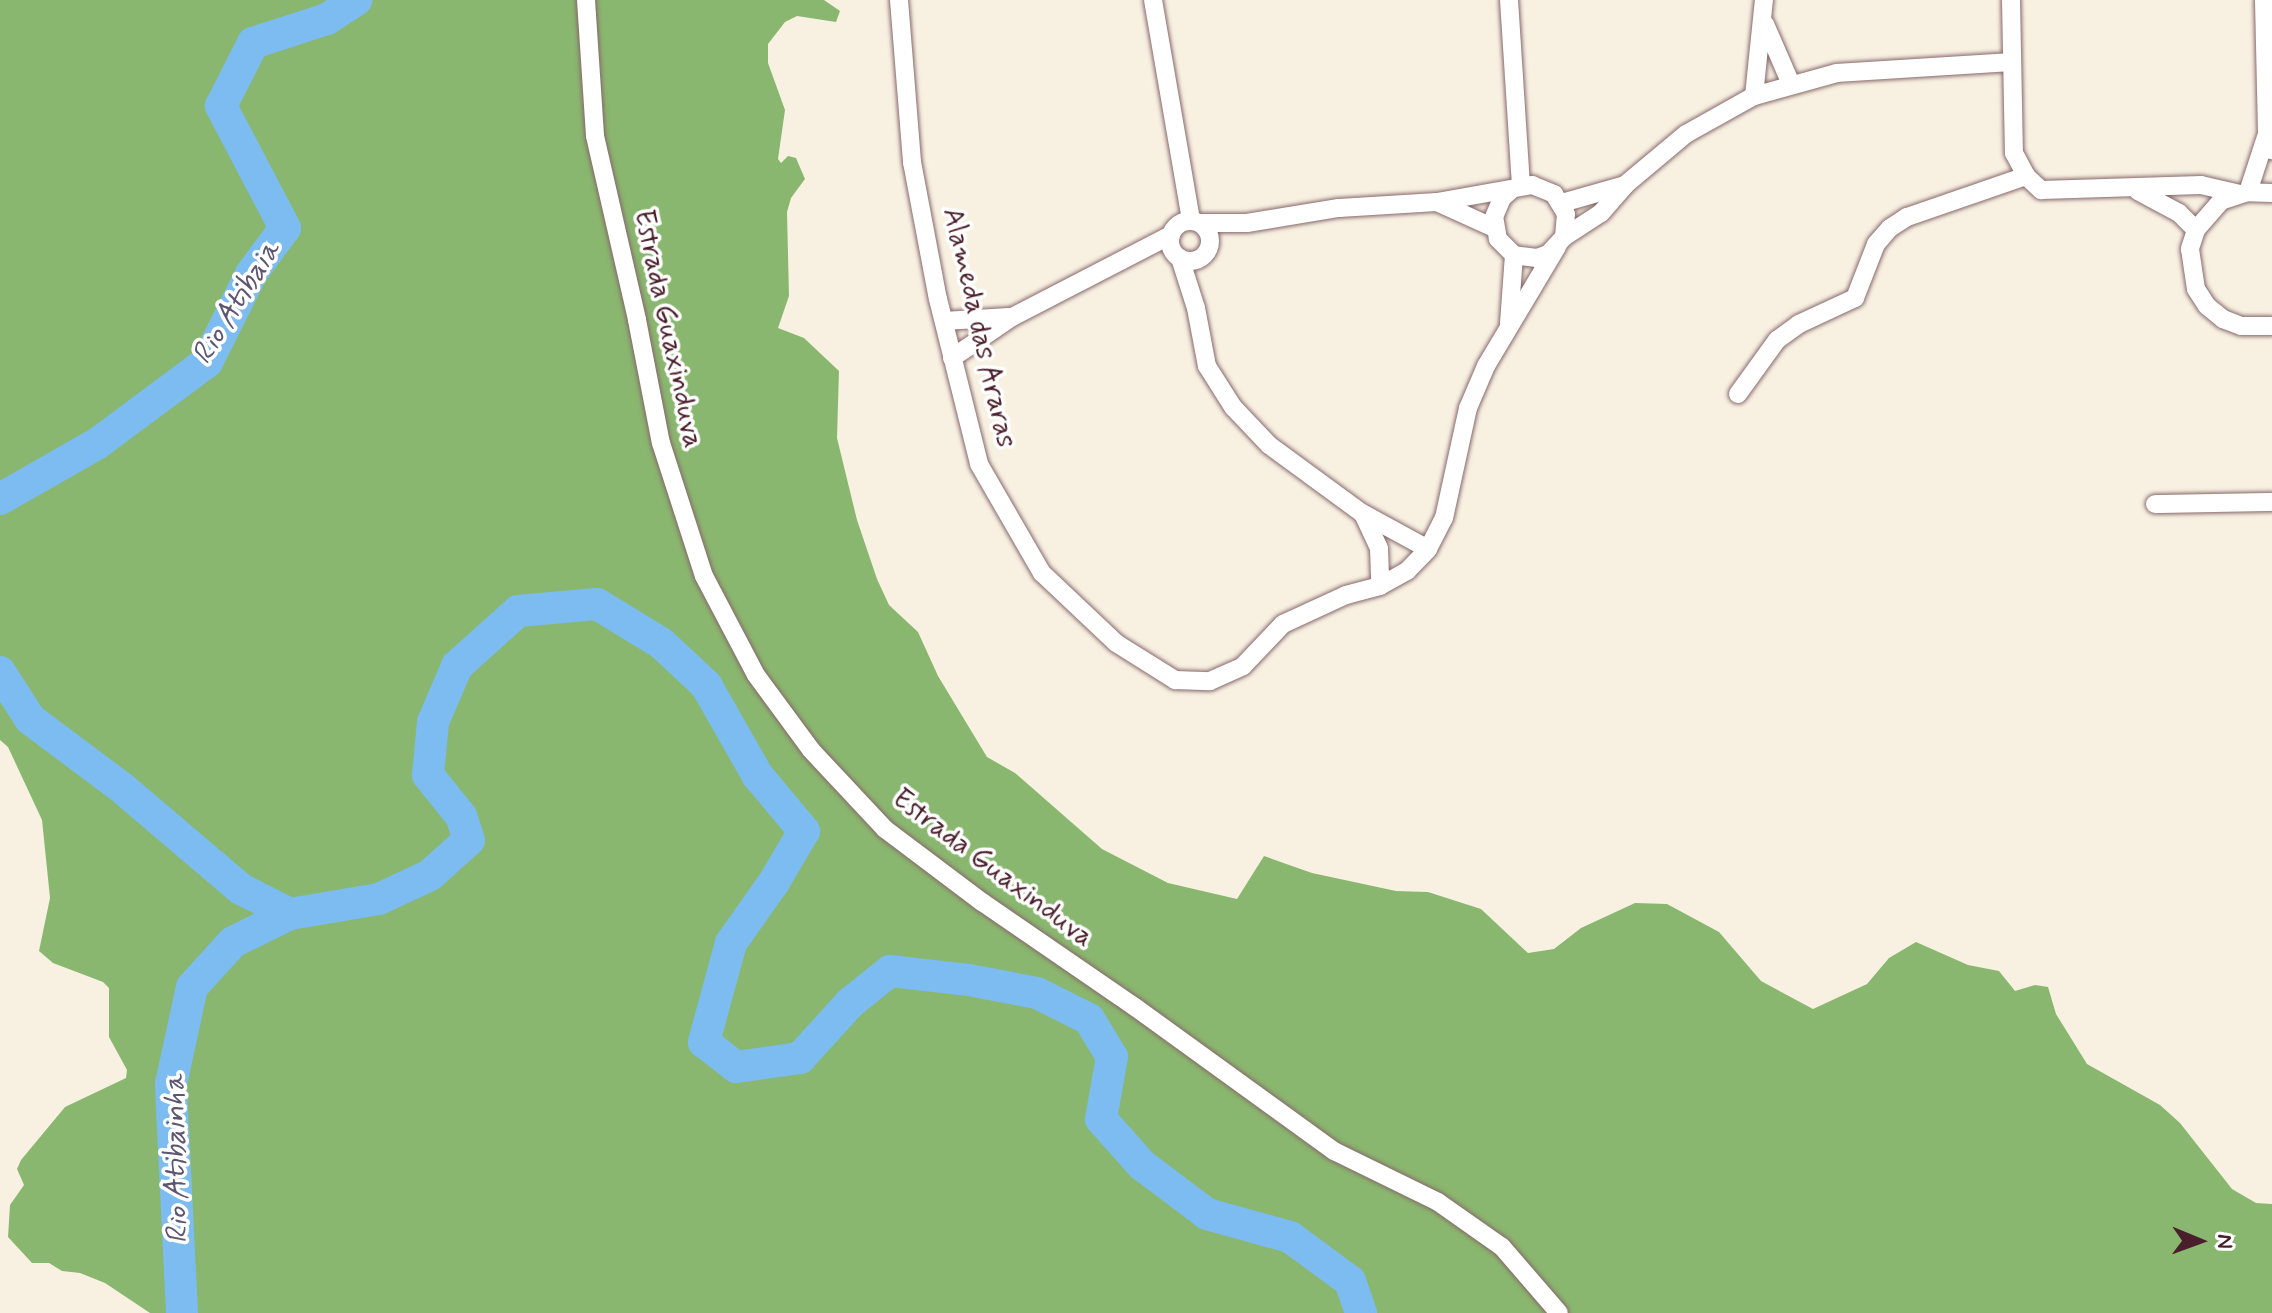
<!DOCTYPE html>
<style>
body{margin:0}
#map{position:relative;width:2272px;height:1313px;overflow:hidden;background:#f8f1e2;font-family:Mynerve,sans-serif}
div>[style]{position:absolute}
[style*='--x']{left:calc(var(--x)*1px);top:calc(var(--y)*1px);width:calc(var(--w)*1px);rotate:calc(var(--a)*1deg)}
.forest>*{inset:0;background:#8ab76f}
.river>*{height:32px;margin:-16px;padding:0 16px;transform-origin:16px;border-radius:16px;background:#7cbcf0}
.roads{filter:drop-shadow(0 0 2px #87686b) drop-shadow(0 0 2px #87686b)}
.minor>*{height:18px;margin:-9px;padding:0 9px;transform-origin:9px;border-radius:9px;background:#fff}
.minor>.ring{margin:-9px;padding:0;box-sizing:content-box;background:none;border:18px solid #fff;border-radius:50%}
span{translate:-50% -50%;white-space:nowrap;text-align:center;line-height:1.15;-webkit-text-stroke:7px #fff;paint-order:stroke}
.street-label{font-size:28px;color:#4a1f2b}
.water-label{font-size:30px;color:#5c5670;font-style:italic}
.north{position:absolute;left:2160px;top:1201px;width:80px;height:80px;-webkit-text-stroke:6px #fff;paint-order:stroke;rotate:91deg;font-size:22px;font-weight:700;line-height:32px;text-align:center;color:#4a1f2b}
.north::after{content:'';display:block;margin:auto;width:28px;height:36px;background:#4a1f2b;clip-path:polygon(50% 0,100% 100%,50% 72%,0 100%)}
</style>
<div id="map">
<div class="forest">
<div style="clip-path:polygon(0 0,824px 0,840px 11px,836px 22px,797px 16px,785px 22px,768px 44px,768px 63px,785px 110px,778px 159px,781px 163px,788px 156px,796px 158px,805px 179px,791px 198px,787px 212px,789px 296px,778px 328px,804px 338px,839px 371px,837px 438px,857px 520px,877px 579px,889px 605px,918px 632px,938px 676px,987px 757px,1015px 773px,1102px 849px,1168px 883px,1237px 899px,1264px 856px,1312px 873px,1396px 891px,1428px 892px,1481px 909px,1528px 953px,1554px 949px,1581px 928px,1635px 903px,1667px 904px,1719px 932px,1761px 981px,1813px 1009px,1867px 984px,1889px 958px,1916px 942px,1968px 965px,1999px 971px,2015px 991px,2035px 985px,2048px 987px,2056px 1014px,2087px 1064px,2160px 1105px,2180px 1123px,2232px 1189px,2256px 1203px,2272px 1204px,2272px 1313px,150px 1313px,105px 1283px,80px 1273px,62px 1271px,49px 1263px,32px 1263px,8px 1237px,10px 1205px,24px 1185px,17px 1169px,21px 1160px,65px 1107px,126px 1078px,127px 1070px,109px 1037px,109px 988px,103px 982px,53px 963px,39px 951px,50px 898px,42px 820px,8px 747px,0 740px)"></div>
</div>
<div class="river">
<div style="--x:0;--y:499;--w:113;--a:-29.7"></div>
<div style="--x:98;--y:443;--w:136;--a:-36.6"></div>
<div style="--x:207;--y:362;--w:98;--a:-63.4"></div>
<div style="--x:251;--y:274;--w:57;--a:-53.5"></div>
<div style="--x:285;--y:228;--w:138;--a:-117.7"></div>
<div style="--x:221;--y:106;--w:71;--a:-63.1"></div>
<div style="--x:253;--y:43;--w:78;--a:-18"></div>
<div style="--x:327;--y:19;--w:35;--a:-33"></div>
<div style="--x:0;--y:672;--w:56;--a:57.4"></div>
<div style="--x:30;--y:719;--w:114;--a:36.8"></div>
<div style="--x:121;--y:787;--w:157;--a:40.4"></div>
<div style="--x:241;--y:889;--w:55;--a:27"></div>
<div style="--x:182;--y:1313;--w:229;--a:-92.8"></div>
<div style="--x:171;--y:1084;--w:99;--a:-77.8"></div>
<div style="--x:192;--y:987;--w:61;--a:-47.7"></div>
<div style="--x:233;--y:942;--w:64;--a:-26.2"></div>
<div style="--x:290;--y:914;--w:90;--a:-9.6"></div>
<div style="--x:379;--y:899;--w:56;--a:-25.2"></div>
<div style="--x:430;--y:875;--w:52;--a:-41.9"></div>
<div style="--x:469;--y:840;--w:25;--a:-108"></div>
<div style="--x:461;--y:816;--w:53;--a:-128.8"></div>
<div style="--x:428;--y:775;--w:53;--a:-84.6"></div>
<div style="--x:433;--y:722;--w:61;--a:-66.8"></div>
<div style="--x:457;--y:666;--w:82;--a:-42"></div>
<div style="--x:518;--y:611;--w:79;--a:-5.1"></div>
<div style="--x:597;--y:604;--w:75;--a:31.4"></div>
<div style="--x:661;--y:643;--w:62;--a:43"></div>
<div style="--x:706;--y:685;--w:105;--a:60.3"></div>
<div style="--x:758;--y:776;--w:72;--a:50.1"></div>
<div style="--x:804;--y:831;--w:59;--a:120.5"></div>
<div style="--x:774;--y:882;--w:75;--a:125.2"></div>
<div style="--x:731;--y:943;--w:103;--a:105.3"></div>
<div style="--x:704;--y:1042;--w:41;--a:38"></div>
<div style="--x:736;--y:1067;--w:65;--a:-8"></div>
<div style="--x:800;--y:1058;--w:74;--a:-47.7"></div>
<div style="--x:850;--y:1003;--w:51;--a:-38.7"></div>
<div style="--x:890;--y:971;--w:80;--a:6.5"></div>
<div style="--x:969;--y:980;--w:69;--a:10.8"></div>
<div style="--x:1037;--y:993;--w:58;--a:26.6"></div>
<div style="--x:1089;--y:1019;--w:44;--a:58.8"></div>
<div style="--x:1112;--y:1057;--w:63;--a:100.1"></div>
<div style="--x:1101;--y:1119;--w:62;--a:48.3"></div>
<div style="--x:1142;--y:1165;--w:81;--a:37"></div>
<div style="--x:1207;--y:1214;--w:86;--a:15.5"></div>
<div style="--x:1290;--y:1237;--w:74;--a:36.3"></div>
<div style="--x:1350;--y:1281;--w:34;--a:71"></div>
</div>
<div class="roads">
<div class="minor">
<div style="--x:586;--y:0;--w:136;--a:86.2"></div>
<div style="--x:595;--y:136;--w:189;--a:77.1"></div>
<div style="--x:637;--y:320;--w:125;--a:79"></div>
<div style="--x:661;--y:443;--w:140;--a:72.1"></div>
<div style="--x:704;--y:576;--w:112;--a:62.3"></div>
<div style="--x:756;--y:675;--w:93;--a:53.7"></div>
<div style="--x:811;--y:750;--w:108;--a:46.9"></div>
<div style="--x:885;--y:829;--w:121;--a:37"></div>
<div style="--x:982;--y:902;--w:186;--a:34.5"></div>
<div style="--x:1135;--y:1007;--w:246;--a:35.9"></div>
<div style="--x:1334;--y:1151;--w:116;--a:26.1"></div>
<div style="--x:1438;--y:1202;--w:78;--a:35.1"></div>
<div style="--x:1502;--y:1247;--w:87;--a:49.2"></div>
<div style="--x:899;--y:0;--w:163;--a:85.4"></div>
<div style="--x:912;--y:162;--w:139;--a:79.3"></div>
<div style="--x:938;--y:299;--w:170;--a:76"></div>
<div style="--x:979;--y:464;--w:126;--a:60"></div>
<div style="--x:1042;--y:573;--w:102;--a:43.4"></div>
<div style="--x:1116;--y:643;--w:70;--a:32.1"></div>
<div style="--x:1175;--y:680;--w:35;--a:2"></div>
<div style="--x:1210;--y:681;--w:36;--a:-24"></div>
<div style="--x:1243;--y:666;--w:58;--a:-46.4"></div>
<div style="--x:1283;--y:624;--w:69;--a:-24.7"></div>
<div style="--x:1346;--y:595;--w:35;--a:-15"></div>
<div style="--x:1380;--y:586;--w:31;--a:-29"></div>
<div style="--x:1407;--y:571;--w:30;--a:-46"></div>
<div style="--x:1428;--y:549;--w:35;--a:-63"></div>
<div style="--x:1444;--y:518;--w:113;--a:-77.7"></div>
<div style="--x:1468;--y:408;--w:46;--a:-66.8"></div>
<div style="--x:1486;--y:366;--w:139;--a:-59.2"></div>
<div style="--x:1153;--y:0;--w:224;--a:80.2"></div>
<div style="--x:1509;--y:0;--w:186;--a:86.3"></div>
<div style="--x:2011;--y:0;--w:153;--a:88.9"></div>
<div style="--x:2014;--y:153;--w:26;--a:62"></div>
<div style="--x:2026;--y:176;--w:21;--a:43"></div>
<div style="--x:2041;--y:190;--w:160;--a:-1.8"></div>
<div style="--x:2201;--y:185;--w:39;--a:13"></div>
<div style="--x:2264;--y:0;--w:132;--a:88.7"></div>
<div style="--x:2267;--y:132;--w:19;--a:74"></div>
<div style="--x:1765;--y:24;--w:65;--a:66.6"></div>
<div style="--x:1754;--y:96;--w:97;--a:-84.1"></div>
<div style="--x:2138;--y:191;--w:47;--a:28.2"></div>
<div style="--x:2179;--y:213;--w:24;--a:45"></div>
<div style="--x:2248;--y:192;--w:61;--a:-71.9"></div>
<div style="--x:2272;--y:193;--w:24;--a:-178"></div>
<div style="--x:2248;--y:192;--w:28;--a:162"></div>
<div style="--x:2221;--y:201;--w:38;--a:131"></div>
<div style="--x:2196;--y:230;--w:20;--a:108"></div>
<div style="--x:2190;--y:249;--w:40;--a:81.5"></div>
<div style="--x:2196;--y:289;--w:20;--a:57"></div>
<div style="--x:2207;--y:306;--w:21;--a:39"></div>
<div style="--x:2223;--y:319;--w:19;--a:21"></div>
<div style="--x:2241;--y:326;--w:31;--a:0"></div>
<div style="--x:1437;--y:202;--w:63;--a:24.5"></div>
<div style="--x:1562;--y:203;--w:66;--a:-15.9"></div>
<div class="ring" style="left:1170px;top:221px;width:22px;height:22px"></div>
<div style="--x:1200;--y:223;--w:47;--a:0"></div>
<div style="--x:1247;--y:223;--w:93;--a:-9.3"></div>
<div style="--x:1339;--y:208;--w:98;--a:-3.5"></div>
<div style="--x:1437;--y:202;--w:97;--a:-10.1"></div>
<div style="--x:1532;--y:185;--w:24;--a:22"></div>
<div style="--x:1554;--y:194;--w:23;--a:59"></div>
<div style="--x:1566;--y:214;--w:23;--a:95"></div>
<div style="--x:1564;--y:237;--w:23;--a:133"></div>
<div style="--x:1548;--y:254;--w:12;--a:160"></div>
<div style="--x:1537;--y:258;--w:23;--a:-173"></div>
<div style="--x:1514;--y:255;--w:23;--a:-135"></div>
<div style="--x:1498;--y:239;--w:22;--a:-100"></div>
<div style="--x:1494;--y:217;--w:21;--a:-67"></div>
<div style="--x:1502;--y:198;--w:11;--a:-41"></div>
<div style="--x:1564;--y:237;--w:44;--a:-33"></div>
<div style="--x:1601;--y:213;--w:37;--a:-49"></div>
<div style="--x:1625;--y:185;--w:80;--a:-39.9"></div>
<div style="--x:1686;--y:134;--w:78;--a:-29.2"></div>
<div style="--x:1754;--y:96;--w:86;--a:-15.5"></div>
<div style="--x:1837;--y:73;--w:174;--a:-3.6"></div>
<div style="--x:1180;--y:258;--w:52;--a:72.3"></div>
<div style="--x:1196;--y:308;--w:59;--a:79.3"></div>
<div style="--x:1207;--y:366;--w:49;--a:57.6"></div>
<div style="--x:1233;--y:407;--w:52;--a:46.5"></div>
<div style="--x:1269;--y:445;--w:115;--a:36.2"></div>
<div style="--x:1362;--y:513;--w:75;--a:28.6"></div>
<div style="--x:944;--y:321;--w:65;--a:-3.5"></div>
<div style="--x:1509;--y:323;--w:68;--a:-85.8"></div>
<div style="--x:952;--y:358;--w:73;--a:-34.3"></div>
<div style="--x:1012;--y:317;--w:179;--a:-27.3"></div>
<div style="--x:1738;--y:394;--w:67;--a:-54.2"></div>
<div style="--x:1777;--y:340;--w:27;--a:-36"></div>
<div style="--x:1799;--y:324;--w:62;--a:-24.9"></div>
<div style="--x:1855;--y:298;--w:58;--a:-68.7"></div>
<div style="--x:1876;--y:244;--w:21;--a:-49"></div>
<div style="--x:1890;--y:228;--w:20;--a:-33"></div>
<div style="--x:1907;--y:217;--w:126;--a:-19"></div>
<div style="--x:2155;--y:504;--w:117;--a:-1"></div>
<div style="--x:1364;--y:516;--w:35;--a:65"></div>
<div style="--x:1379;--y:548;--w:38;--a:88"></div>
</div>
</div>
<div class="street-label">
<span style="left:978px;top:328px;rotate:77deg">Alameda das Araras</span>
<span style="left:667px;top:329px;rotate:78deg">Estrada Guaxinduva</span>
<span style="left:992px;top:869px;rotate:37deg">Estrada Guaxinduva</span>
</div>
<div class="water-label">
<span style="left:237px;top:303px;rotate:-58deg">Rio Atibaia</span>
<span style="left:177px;top:1159px;rotate:-91deg">Rio Atibainha</span>
</div>
<div class="north">N</div>
</div>
